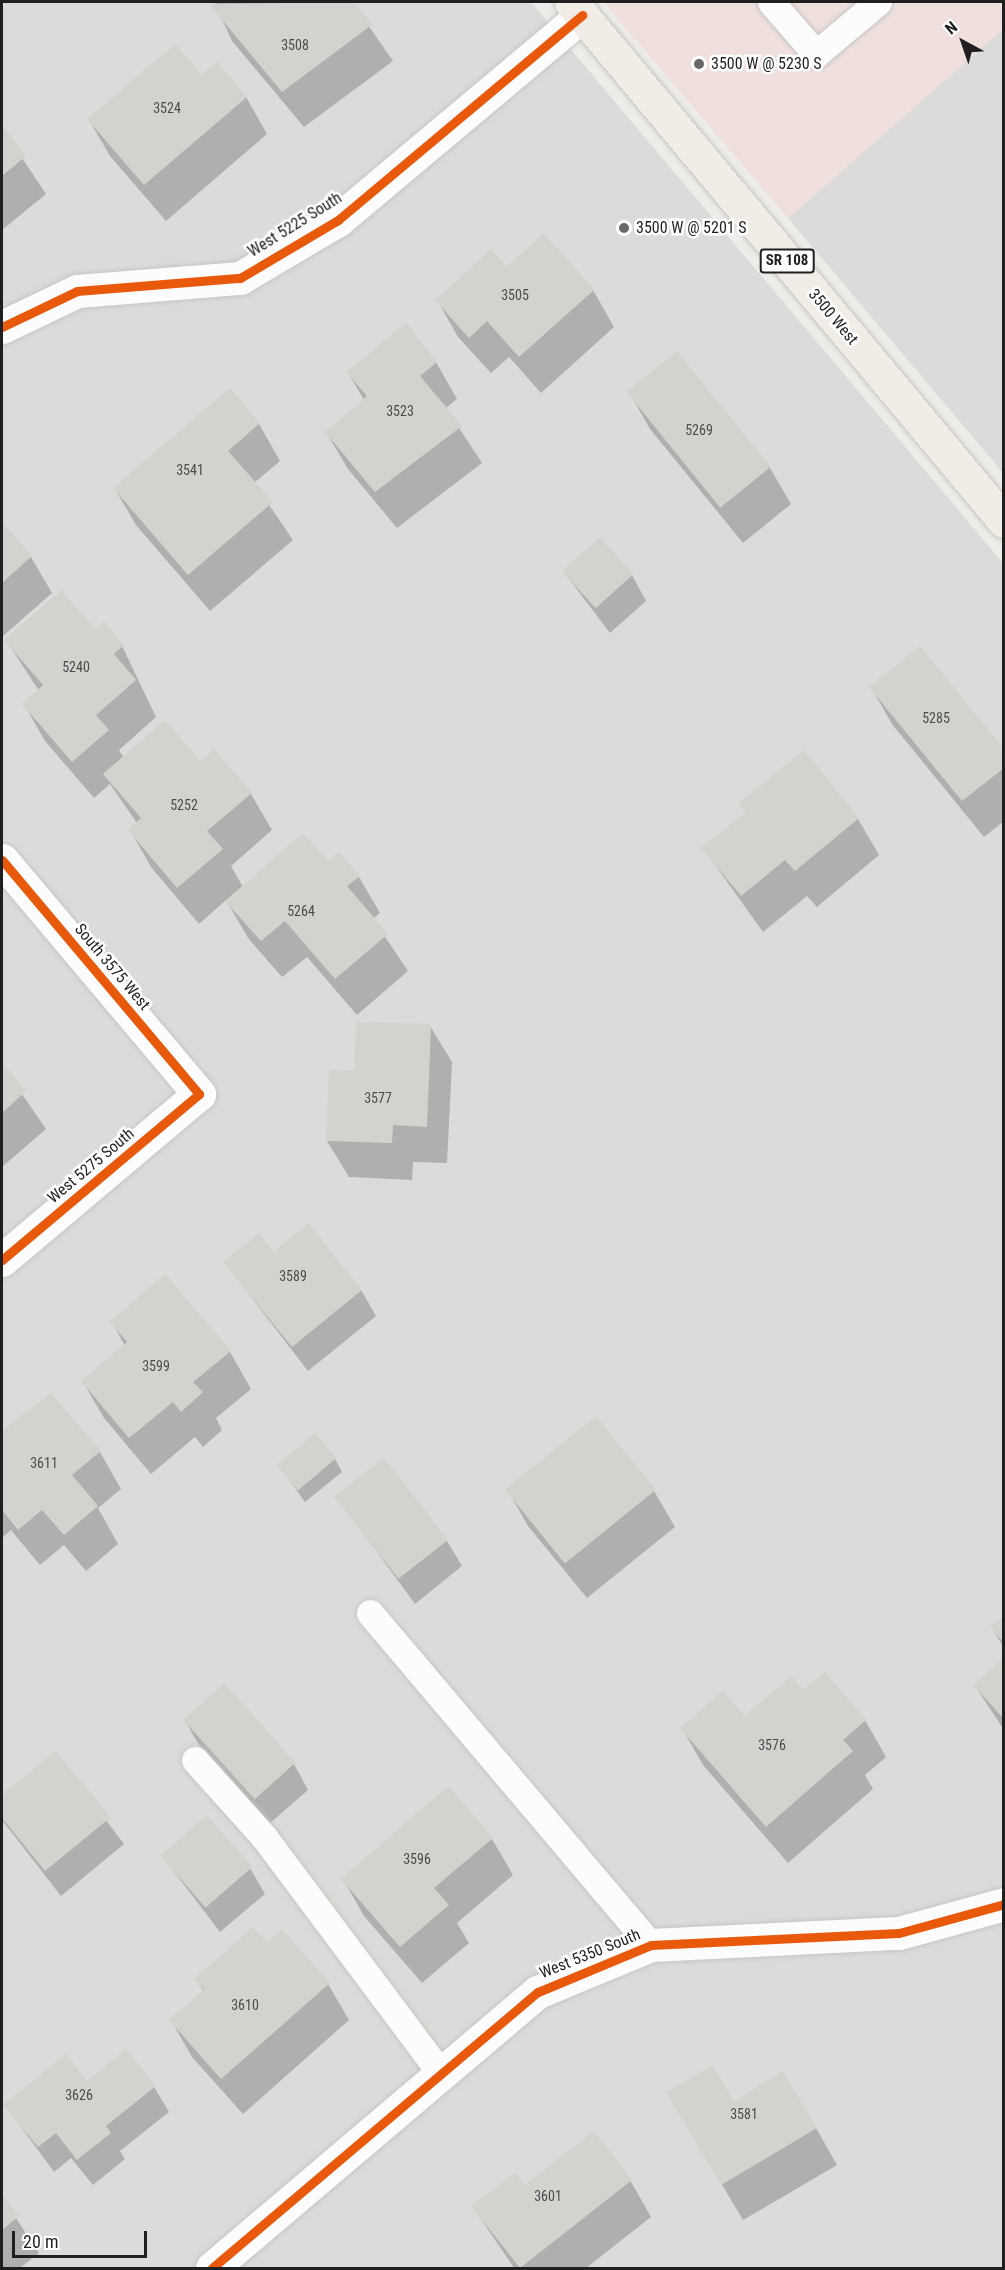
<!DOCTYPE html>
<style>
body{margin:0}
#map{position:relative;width:1005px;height:2270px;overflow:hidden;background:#edece8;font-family:"Roboto Condensed",sans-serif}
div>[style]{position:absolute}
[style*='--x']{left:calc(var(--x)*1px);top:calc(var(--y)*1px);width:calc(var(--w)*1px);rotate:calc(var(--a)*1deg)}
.residential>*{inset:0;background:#dcdbd9}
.commercial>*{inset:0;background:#efe0dd}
.shadow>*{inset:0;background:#0003}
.building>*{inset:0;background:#d4d2ce;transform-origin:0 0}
.roads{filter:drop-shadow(0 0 2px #c6c6c4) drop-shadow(0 0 2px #c6c6c4)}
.lane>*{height:27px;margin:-13.5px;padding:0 13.5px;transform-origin:13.5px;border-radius:13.5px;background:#fcfcfc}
.street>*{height:33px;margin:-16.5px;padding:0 16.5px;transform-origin:16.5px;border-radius:16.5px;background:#fcfcfc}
.primary>*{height:33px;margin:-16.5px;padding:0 16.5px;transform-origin:16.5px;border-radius:16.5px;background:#f1ece5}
.cycleway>*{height:9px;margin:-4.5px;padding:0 4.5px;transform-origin:4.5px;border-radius:4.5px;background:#e8590c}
.dots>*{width:16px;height:16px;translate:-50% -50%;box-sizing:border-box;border:3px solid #fff;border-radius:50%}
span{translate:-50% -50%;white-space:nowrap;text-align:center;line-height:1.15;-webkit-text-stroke:5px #fff;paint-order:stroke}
.number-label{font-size:14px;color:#4c4c4b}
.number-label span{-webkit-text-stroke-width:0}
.shield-label span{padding:2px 4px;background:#fff;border:2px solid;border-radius:4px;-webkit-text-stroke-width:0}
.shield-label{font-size:15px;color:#1f1f1f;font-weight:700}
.poi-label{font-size:16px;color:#1f1f1f}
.left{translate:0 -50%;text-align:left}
.street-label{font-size:16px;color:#1f1f1f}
.frame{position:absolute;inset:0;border:3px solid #1f1f1f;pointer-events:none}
.north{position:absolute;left:933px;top:12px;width:60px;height:60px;-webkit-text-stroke:4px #fff;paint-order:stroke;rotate:320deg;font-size:16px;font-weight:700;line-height:24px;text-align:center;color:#1f1f1f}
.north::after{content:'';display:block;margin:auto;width:21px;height:27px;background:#1f1f1f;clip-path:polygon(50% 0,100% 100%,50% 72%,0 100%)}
.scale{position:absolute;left:12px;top:2231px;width:135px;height:27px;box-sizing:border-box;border:3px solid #1f1f1f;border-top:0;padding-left:8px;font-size:18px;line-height:21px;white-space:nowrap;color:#1f1f1f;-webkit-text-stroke:4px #fff;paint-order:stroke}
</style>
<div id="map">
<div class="residential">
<div style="clip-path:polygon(2px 2px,531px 2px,1003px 563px,1003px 2268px,2px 2268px)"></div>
<div style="clip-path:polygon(1003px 29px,1003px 473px,788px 218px)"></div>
</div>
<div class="commercial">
<div style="clip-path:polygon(603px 2px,1003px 2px,1003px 29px,788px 218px)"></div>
</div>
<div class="shadow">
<div style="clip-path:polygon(214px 2px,352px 2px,393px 61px,304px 127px,232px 41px)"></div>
<div style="clip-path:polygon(202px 77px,246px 97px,267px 134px,166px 221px,110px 156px,89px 120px)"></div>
<div style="clip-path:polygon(2px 128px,46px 194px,2px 230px)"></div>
<div style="clip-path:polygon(507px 269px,593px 290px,614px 327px,541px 393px,509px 357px,491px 373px,458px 337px,437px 300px)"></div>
<div style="clip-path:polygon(677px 353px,770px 468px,791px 504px,743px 543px,650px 429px,629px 392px)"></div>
<div style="clip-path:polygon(436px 362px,457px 399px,446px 408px,482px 463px,397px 528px,348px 469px,326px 432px,364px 400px,348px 373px)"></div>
<div style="clip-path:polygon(259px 424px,280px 461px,254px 483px,293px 540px,210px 611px,136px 525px,115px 489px)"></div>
<div style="clip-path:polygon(2px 523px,31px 557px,52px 593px,2px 637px)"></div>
<div style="clip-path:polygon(563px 571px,632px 575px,646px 601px,610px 633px)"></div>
<div style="clip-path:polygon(95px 631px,122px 646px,156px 717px,119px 750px,124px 758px,200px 763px,251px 794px,272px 830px,231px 866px,243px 887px,328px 864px,359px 877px,380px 913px,373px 919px,408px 971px,357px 1015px,307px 957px,282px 977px,248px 938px,226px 900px,199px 924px,151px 867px,130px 830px,137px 823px,110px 784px,94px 798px,45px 741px,24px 704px,39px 691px,6px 640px)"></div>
<div style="clip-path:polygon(871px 687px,1004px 751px,1004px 821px,984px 837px,892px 724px)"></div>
<div style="clip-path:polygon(741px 803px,858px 819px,879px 855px,817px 907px,807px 896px,763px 932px,703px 848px,747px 813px)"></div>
<div style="clip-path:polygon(430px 1026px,452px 1062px,447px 1163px,413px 1162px,412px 1180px,349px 1177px,327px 1141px,355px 1072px)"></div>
<div style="clip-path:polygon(2px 1065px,46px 1129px,2px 1167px)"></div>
<div style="clip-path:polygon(273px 1254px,361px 1290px,376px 1316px,308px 1371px,225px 1263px)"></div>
<div style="clip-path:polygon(112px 1322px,230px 1352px,251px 1389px,216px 1418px,222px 1430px,203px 1447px,195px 1437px,151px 1474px,104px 1418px,83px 1382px,125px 1346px)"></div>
<div style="clip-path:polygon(51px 1395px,100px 1452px,121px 1489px,98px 1508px,118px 1544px,86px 1571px,64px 1545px,40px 1565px,11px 1530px,2px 1538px,2px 1433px)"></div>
<div style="clip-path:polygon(335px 1459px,342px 1472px,305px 1502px,278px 1464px)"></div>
<div style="clip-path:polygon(507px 1489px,654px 1491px,675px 1527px,587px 1598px,528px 1526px)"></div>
<div style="clip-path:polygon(337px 1497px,447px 1541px,462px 1566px,415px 1604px)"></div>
<div style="clip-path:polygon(1004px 1617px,1004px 1648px,992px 1628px)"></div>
<div style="clip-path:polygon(1004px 1660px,1004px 1730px,975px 1686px)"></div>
<div style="clip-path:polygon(803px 1692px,865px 1720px,886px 1757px,865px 1775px,873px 1789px,788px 1863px,703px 1765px,682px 1728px,745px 1718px)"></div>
<div style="clip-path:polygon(184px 1719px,294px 1764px,308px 1790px,269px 1824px,199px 1745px)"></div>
<div style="clip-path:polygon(55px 1753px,124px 1844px,61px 1896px,2px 1820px,2px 1797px)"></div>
<div style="clip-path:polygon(492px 1839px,513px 1875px,457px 1923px,469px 1943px,422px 1983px,364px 1916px,343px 1879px)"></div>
<div style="clip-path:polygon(162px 1856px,250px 1868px,265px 1894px,220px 1932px)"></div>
<div style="clip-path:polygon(267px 1944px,328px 1984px,349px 2020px,243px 2114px,192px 2057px,171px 2020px,204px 1992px,196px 1979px)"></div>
<div style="clip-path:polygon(87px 2083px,154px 2087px,169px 2112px,120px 2151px,125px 2159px,93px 2185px,71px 2158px,54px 2172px,5px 2105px)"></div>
<div style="clip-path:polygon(733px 2103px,816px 2128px,837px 2165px,743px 2220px,689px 2129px)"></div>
<div style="clip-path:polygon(630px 2180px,651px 2217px,586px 2268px,514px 2268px,473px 2207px)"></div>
<div style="clip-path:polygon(2px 2197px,39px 2253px,20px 2268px,2px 2268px)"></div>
</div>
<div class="building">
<div style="clip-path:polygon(354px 2px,373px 24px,282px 92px,209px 4px)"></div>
<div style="clip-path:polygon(175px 44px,202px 75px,217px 62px,247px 97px,144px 185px,87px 119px)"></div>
<div style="clip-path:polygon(2px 125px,26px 156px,2px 176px)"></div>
<div style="clip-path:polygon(544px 233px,594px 290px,519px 357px,487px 321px,469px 338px,435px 300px,491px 249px,507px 267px)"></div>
<div style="clip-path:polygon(406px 323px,437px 362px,420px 376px,462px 426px,375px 492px,325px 432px,367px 396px,346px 372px)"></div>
<div style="left:677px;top:351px;width:149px;height:65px;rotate:51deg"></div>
<div style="clip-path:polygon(230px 388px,260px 423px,228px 451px,273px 502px,188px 575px,113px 488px)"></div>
<div style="clip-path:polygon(2px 521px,32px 556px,2px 583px)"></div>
<div style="left:600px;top:537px;width:50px;height:51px;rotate:48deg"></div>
<div style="clip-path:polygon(61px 590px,95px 629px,104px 622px,124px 645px,114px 654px,136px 680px,96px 715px,109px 730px,72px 762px,22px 704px,43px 685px,4px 640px)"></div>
<div style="clip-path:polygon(920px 646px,1004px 749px,1004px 768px,962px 801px,869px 687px)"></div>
<div style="clip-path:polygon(165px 720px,200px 761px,214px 749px,252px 793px,207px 831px,223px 849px,177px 888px,128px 830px,141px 818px,103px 774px)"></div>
<div style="clip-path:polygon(804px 750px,859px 818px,795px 871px,785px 860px,741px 896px,701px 848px,746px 812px,739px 803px)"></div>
<div style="clip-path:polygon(303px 833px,328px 861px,339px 852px,360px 876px,347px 886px,388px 934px,335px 979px,285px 921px,261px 941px,225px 901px)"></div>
<div style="clip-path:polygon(356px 1022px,431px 1024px,427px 1127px,393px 1125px,392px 1143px,326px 1141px,329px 1070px,354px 1071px)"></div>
<div style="clip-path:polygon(2px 1063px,26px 1091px,2px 1113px)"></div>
<div style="clip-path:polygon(308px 1223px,362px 1290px,292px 1347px,223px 1262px,259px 1233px,274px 1252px)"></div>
<div style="clip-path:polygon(165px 1274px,231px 1351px,193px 1382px,203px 1392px,181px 1412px,173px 1402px,129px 1438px,81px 1381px,127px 1342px,110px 1322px)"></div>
<div style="clip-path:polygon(51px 1393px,101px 1451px,72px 1475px,98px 1506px,64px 1535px,42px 1510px,18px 1530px,2px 1510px,2px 1431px)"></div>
<div style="left:596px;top:1416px;width:95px;height:117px;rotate:51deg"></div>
<div style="left:315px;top:1433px;width:33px;height:50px;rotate:50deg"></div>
<div style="left:384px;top:1458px;width:104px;height:63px;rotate:52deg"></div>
<div style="clip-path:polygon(1004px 1615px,1004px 1643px,990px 1627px)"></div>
<div style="clip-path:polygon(1004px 1658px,1004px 1719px,973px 1685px)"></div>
<div style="clip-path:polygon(825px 1672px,866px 1720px,843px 1740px,853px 1751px,766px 1827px,680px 1728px,723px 1691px,745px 1716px,791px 1676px,803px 1690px)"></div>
<div style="left:224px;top:1683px;width:107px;height:55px;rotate:48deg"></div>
<div style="clip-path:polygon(56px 1751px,111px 1817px,45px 1871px,2px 1818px,2px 1795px)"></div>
<div style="clip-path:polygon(448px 1786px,493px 1838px,434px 1888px,449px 1905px,400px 1947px,341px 1879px)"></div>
<div style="left:207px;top:1815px;width:69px;height:62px;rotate:49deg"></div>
<div style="clip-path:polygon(253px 1927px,267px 1942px,282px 1929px,330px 1983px,221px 2079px,169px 2020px,204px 1990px,194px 1979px)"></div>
<div style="clip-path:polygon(126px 2049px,156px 2086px,106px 2126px,111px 2133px,77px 2160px,56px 2133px,38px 2147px,3px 2105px,66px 2054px,87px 2081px)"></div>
<div style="clip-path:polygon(713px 2065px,734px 2101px,783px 2071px,817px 2128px,721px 2185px,666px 2092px)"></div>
<div style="clip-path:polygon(594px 2131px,632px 2180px,520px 2268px,471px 2206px,515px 2173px,525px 2185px)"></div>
<div style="clip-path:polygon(2px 2194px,19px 2216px,2px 2230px)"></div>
</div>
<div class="roads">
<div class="lane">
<div style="--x:771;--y:2;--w:69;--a:49.1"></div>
<div style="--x:816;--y:54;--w:81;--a:-40"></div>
<div style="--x:370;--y:1613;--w:435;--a:49.8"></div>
<div style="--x:195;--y:1760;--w:103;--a:48.1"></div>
<div style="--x:264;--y:1837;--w:296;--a:53.2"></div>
</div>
<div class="street">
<div style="--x:2;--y:327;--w:83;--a:-25.6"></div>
<div style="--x:77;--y:291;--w:164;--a:-4.6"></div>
<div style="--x:240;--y:278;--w:114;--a:-30.6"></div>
<div style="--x:338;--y:220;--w:319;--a:-40"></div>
<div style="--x:2;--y:860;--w:306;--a:49.9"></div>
<div style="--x:199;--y:1094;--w:258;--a:139.9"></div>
<div style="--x:212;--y:2268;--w:427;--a:-40.3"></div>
<div style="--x:538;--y:1992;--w:122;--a:-22.6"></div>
<div style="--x:651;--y:1945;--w:248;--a:-2.8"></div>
<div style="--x:899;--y:1933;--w:109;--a:-15.4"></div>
</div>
<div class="primary">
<div style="--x:571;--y:2;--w:676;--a:50.16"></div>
</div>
</div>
<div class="cycleway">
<div style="--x:2;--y:327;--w:83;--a:-25.6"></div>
<div style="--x:77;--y:291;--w:164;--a:-4.6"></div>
<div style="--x:240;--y:278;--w:114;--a:-30.6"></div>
<div style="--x:338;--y:220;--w:319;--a:-40"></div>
<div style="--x:2;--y:860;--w:306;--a:49.9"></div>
<div style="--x:199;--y:1094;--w:258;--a:139.9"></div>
<div style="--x:212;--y:2268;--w:427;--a:-40.3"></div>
<div style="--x:538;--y:1992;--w:122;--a:-22.6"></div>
<div style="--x:651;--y:1945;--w:248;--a:-2.8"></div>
<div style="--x:899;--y:1933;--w:109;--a:-15.4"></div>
</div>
<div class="dots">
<div style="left:699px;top:64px;background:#676765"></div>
<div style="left:624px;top:228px;background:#676765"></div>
</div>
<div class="number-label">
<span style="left:295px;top:45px">3508</span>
<span style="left:167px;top:108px">3524</span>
<span style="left:515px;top:295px">3505</span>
<span style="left:400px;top:411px">3523</span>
<span style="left:699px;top:430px">5269</span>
<span style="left:190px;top:470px">3541</span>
<span style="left:76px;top:667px">5240</span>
<span style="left:936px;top:718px">5285</span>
<span style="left:184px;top:805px">5252</span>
<span style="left:301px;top:911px">5264</span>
<span style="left:378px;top:1098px">3577</span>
<span style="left:293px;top:1276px">3589</span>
<span style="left:156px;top:1366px">3599</span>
<span style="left:44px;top:1463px">3611</span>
<span style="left:772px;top:1745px">3576</span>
<span style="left:417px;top:1859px">3596</span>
<span style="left:245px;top:2005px">3610</span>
<span style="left:79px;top:2095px">3626</span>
<span style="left:744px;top:2114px">3581</span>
<span style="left:548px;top:2196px">3601</span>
</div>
<div class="shield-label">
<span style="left:787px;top:261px">SR 108</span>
</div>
<div class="poi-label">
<span class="left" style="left:711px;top:64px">3500 W @ 5230 S</span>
<span class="left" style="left:636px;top:228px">3500 W @ 5201 S</span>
</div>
<div class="street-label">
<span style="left:295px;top:225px;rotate:-32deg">West 5225 South</span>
<span style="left:833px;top:317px;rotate:50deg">3500 West</span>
<span style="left:112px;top:967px;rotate:50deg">South 3575 West</span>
<span style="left:91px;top:1166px;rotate:-40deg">West 5275 South</span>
<span style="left:590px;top:1954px;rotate:-22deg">West 5350 South</span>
</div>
<div class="frame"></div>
<div class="north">N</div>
<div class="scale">20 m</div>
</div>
